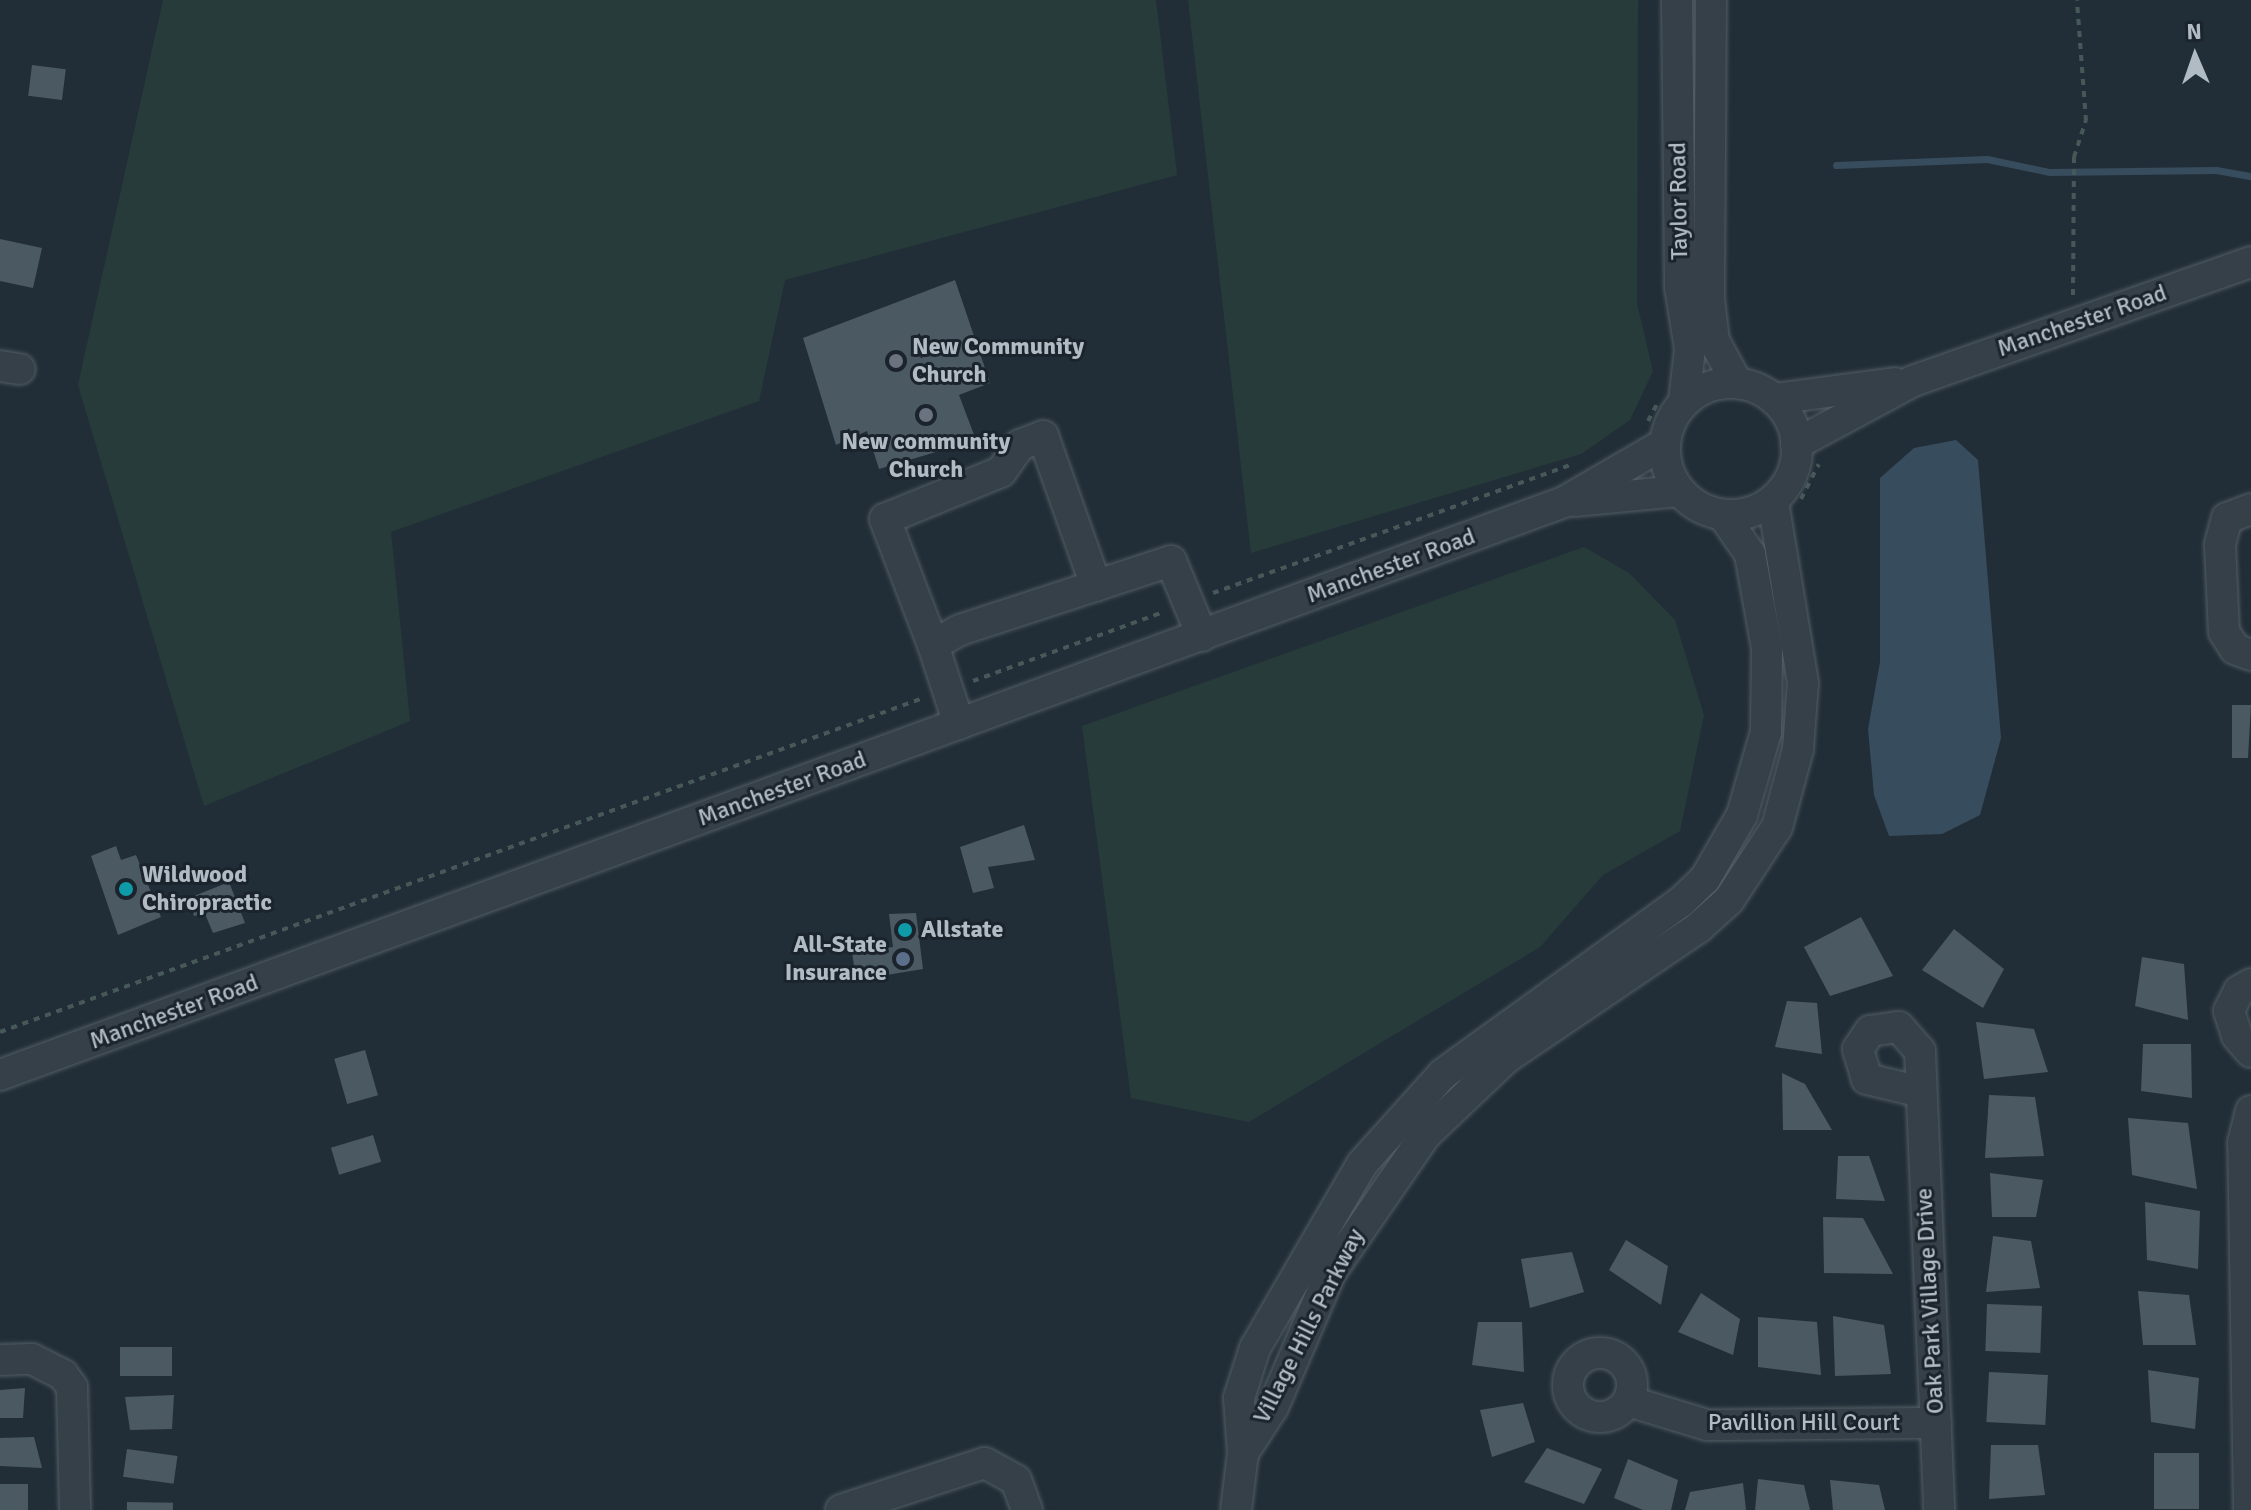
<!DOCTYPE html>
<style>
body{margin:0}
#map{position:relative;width:2251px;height:1510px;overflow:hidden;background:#222e37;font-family:Signika,sans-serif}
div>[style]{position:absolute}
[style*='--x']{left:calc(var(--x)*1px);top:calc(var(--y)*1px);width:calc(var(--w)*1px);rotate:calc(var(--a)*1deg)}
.green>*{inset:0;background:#273c3a}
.water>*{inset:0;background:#374c5d}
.stream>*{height:7px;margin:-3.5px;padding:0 3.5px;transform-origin:3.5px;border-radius:3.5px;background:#374c5d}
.building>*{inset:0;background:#4b5963;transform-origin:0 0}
.path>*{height:4px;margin-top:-2px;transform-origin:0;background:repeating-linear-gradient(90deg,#465958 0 6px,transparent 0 12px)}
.roads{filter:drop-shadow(0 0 2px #535d65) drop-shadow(0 0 2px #535d65)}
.minor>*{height:30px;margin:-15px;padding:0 15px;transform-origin:15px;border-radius:15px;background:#364048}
.minor>.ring{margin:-15px;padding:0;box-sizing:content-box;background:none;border:30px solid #364048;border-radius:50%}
.dots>*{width:22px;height:22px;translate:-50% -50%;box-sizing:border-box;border:4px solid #1b242c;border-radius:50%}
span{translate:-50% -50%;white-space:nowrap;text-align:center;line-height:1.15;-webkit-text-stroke:6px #1b242c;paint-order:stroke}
.street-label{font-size:24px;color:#b0bbc4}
.poi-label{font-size:24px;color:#b0bbc4;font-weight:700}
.left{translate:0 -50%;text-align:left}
.right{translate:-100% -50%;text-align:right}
.north{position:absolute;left:2155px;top:16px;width:80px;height:80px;-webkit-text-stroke:6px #1b242c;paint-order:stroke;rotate:358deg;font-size:22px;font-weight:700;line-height:32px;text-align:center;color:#b0bbc4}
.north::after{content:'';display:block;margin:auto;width:28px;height:36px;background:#b0bbc4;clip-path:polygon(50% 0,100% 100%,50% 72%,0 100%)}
</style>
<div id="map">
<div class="green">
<div style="clip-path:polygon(163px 0,1156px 0,1177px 175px,785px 280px,759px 401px,391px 532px,410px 721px,204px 806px,78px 385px)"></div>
<div style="clip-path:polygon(1188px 0,1638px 0,1637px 304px,1653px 371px,1630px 420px,1581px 454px,1251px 553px)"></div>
<div style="clip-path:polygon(1584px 547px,1629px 573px,1675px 620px,1704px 715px,1680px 831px,1603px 875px,1540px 947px,1249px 1122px,1131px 1098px,1082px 726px)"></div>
</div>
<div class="water">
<div style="clip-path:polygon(1956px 440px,1978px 460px,2001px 738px,1980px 815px,1942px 834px,1889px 836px,1874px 795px,1868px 729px,1880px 662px,1880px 478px,1914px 448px)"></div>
</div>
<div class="stream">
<div style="--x:1836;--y:165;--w:151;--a:-2.3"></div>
<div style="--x:1987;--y:159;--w:63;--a:11.8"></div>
<div style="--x:2049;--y:172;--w:167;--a:-0.7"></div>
<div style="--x:2216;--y:170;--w:36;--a:10"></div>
</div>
<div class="building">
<div style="left:32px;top:65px;width:34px;height:31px;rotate:7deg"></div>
<div style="clip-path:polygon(0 239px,42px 248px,33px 288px,0 281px)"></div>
<div style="clip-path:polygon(955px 280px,990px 383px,959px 395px,976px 440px,879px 469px,867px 431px,836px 445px,803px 338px)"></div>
<div style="clip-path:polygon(2232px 705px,2251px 705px,2248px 758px,2232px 758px)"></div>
<div style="clip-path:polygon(1024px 825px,1035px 860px,988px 867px,994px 888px,973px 893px,960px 847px)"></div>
<div style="clip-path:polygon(116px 846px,121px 860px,136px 855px,161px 917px,118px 935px,91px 856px)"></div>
<div style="clip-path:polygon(229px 882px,245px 923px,213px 933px,205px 914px,194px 916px,189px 898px)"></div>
<div style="clip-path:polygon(916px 913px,923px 969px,856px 980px,852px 952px,893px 947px,889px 914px)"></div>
<div style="clip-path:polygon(1861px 917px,1893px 976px,1830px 996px,1804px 947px)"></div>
<div style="clip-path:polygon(1954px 929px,2004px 969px,1983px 1008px,1922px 970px)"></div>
<div style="clip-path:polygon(2142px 957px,2184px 964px,2188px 1020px,2135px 1006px)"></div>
<div style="clip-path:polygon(1787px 1001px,1817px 1003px,1822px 1054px,1775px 1047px)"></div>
<div style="clip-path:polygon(1976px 1022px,2034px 1029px,2048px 1072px,1984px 1079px)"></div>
<div style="clip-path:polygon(2143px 1044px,2191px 1044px,2192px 1098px,2141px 1091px)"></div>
<div style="left:365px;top:1050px;width:47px;height:32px;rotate:74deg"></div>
<div style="clip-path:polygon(1782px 1073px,1805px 1084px,1832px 1130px,1783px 1130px)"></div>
<div style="clip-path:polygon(1989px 1095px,2035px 1097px,2044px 1156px,1985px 1158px)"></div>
<div style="clip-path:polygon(2128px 1118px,2188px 1123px,2197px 1189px,2132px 1175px)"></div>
<div style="left:373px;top:1135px;width:28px;height:44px;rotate:73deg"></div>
<div style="clip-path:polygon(1838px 1156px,1869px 1156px,1885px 1201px,1836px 1199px)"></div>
<div style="clip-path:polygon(1990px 1173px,2043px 1180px,2036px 1217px,1992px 1217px)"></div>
<div style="clip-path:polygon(2145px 1202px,2200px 1211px,2198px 1269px,2147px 1260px)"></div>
<div style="clip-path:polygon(1823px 1217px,1863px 1218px,1893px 1274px,1824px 1273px)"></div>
<div style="clip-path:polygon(1993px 1236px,2031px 1241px,2040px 1288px,1986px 1292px)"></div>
<div style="clip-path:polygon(1626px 1240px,1668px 1266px,1661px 1305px,1609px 1270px)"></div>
<div style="clip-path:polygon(1572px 1252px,1584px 1292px,1530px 1308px,1521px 1259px)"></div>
<div style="clip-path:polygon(2138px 1291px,2189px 1295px,2196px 1345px,2143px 1345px)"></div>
<div style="clip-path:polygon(1701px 1293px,1740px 1319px,1733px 1355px,1678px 1332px)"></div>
<div style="left:1987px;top:1304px;width:55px;height:47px;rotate:2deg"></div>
<div style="clip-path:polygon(1833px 1316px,1884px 1325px,1891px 1374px,1835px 1376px)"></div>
<div style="clip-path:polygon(1758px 1317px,1817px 1322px,1821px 1375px,1758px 1367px)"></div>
<div style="clip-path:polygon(1478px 1322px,1522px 1322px,1524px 1372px,1472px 1365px)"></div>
<div style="left:172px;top:1347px;width:29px;height:52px;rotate:90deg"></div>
<div style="clip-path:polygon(2148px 1370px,2199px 1378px,2195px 1429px,2151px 1422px)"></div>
<div style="left:1989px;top:1372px;width:59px;height:50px;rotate:3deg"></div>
<div style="clip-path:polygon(25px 1388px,23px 1418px,0 1418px,0 1390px)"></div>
<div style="clip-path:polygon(174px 1395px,172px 1429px,130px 1430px,125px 1397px)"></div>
<div style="clip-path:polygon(1523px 1403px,1535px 1442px,1492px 1457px,1480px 1410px)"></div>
<div style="clip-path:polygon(34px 1437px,42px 1468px,0 1466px,0 1438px)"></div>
<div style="clip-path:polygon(1991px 1445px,2038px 1445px,2045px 1495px,1989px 1499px)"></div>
<div style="clip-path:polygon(1547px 1448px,1602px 1469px,1584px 1504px,1524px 1482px)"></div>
<div style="left:127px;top:1449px;width:51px;height:28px;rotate:8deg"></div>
<div style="left:2154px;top:1453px;width:45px;height:56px"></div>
<div style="clip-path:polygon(1628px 1459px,1678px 1480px,1671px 1510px,1643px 1510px,1614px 1498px)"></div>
<div style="clip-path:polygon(1758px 1479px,1804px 1485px,1810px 1510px,1755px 1510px)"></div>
<div style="clip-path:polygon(1830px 1480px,1879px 1485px,1885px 1510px,1833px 1510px)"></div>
<div style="clip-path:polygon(1743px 1483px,1746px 1510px,1685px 1510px,1690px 1492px)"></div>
<div style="left:0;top:1484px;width:28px;height:26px"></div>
<div style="left:127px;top:1502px;width:46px;height:8px;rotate:1deg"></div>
</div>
<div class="path">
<div style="--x:2073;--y:295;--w:138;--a:-89.6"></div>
<div style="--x:2074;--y:157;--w:38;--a:-72"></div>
<div style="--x:2086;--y:121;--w:121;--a:-94.3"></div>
<div style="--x:1648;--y:421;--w:19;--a:-62"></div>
<div style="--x:1801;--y:499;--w:39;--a:-63"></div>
<div style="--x:1213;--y:593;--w:379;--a:-19.7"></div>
<div style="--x:973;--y:681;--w:203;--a:-19.9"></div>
<div style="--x:0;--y:1032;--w:982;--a:-19.89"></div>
</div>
<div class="roads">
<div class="minor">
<div style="--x:1677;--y:0;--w:287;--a:89.4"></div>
<div style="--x:1680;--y:287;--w:63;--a:80.8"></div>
<div style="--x:1690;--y:349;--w:52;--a:96.6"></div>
<div style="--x:1711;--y:0;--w:299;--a:90.4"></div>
<div style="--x:1709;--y:299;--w:42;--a:83.2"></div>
<div style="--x:1714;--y:341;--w:48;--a:61.3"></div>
<div style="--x:0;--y:366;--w:20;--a:9"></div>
<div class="ring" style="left:1665px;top:383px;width:102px;height:102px"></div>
<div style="--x:1774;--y:399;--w:122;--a:-7.5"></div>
<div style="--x:1796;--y:444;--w:133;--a:-28.3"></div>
<div style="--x:1913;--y:381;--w:358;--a:-19.4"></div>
<div style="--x:1574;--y:501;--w:106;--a:-5.4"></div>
<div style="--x:2251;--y:509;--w:26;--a:159"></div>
<div style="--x:2227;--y:518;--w:28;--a:105"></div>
<div style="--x:2220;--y:545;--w:87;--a:87.4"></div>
<div style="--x:2224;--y:632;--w:20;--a:57"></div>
<div style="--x:2235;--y:649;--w:17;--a:21"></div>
<div style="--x:933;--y:645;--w:135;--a:-110.9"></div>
<div style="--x:885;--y:519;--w:125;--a:-22.1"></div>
<div style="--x:1001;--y:472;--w:33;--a:-55"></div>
<div style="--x:1020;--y:445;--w:25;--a:-21"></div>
<div style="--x:1043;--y:436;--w:159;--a:70.5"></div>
<div style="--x:959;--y:724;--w:83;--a:-108.2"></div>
<div style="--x:933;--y:645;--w:31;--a:-29"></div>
<div style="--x:960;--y:630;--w:222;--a:-18.1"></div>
<div style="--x:1171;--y:561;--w:81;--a:67.5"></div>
<div style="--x:2251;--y:984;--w:14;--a:150"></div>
<div style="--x:2239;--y:991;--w:22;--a:117"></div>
<div style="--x:2229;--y:1011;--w:26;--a:72"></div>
<div style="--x:2237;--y:1036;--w:21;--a:49"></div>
<div style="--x:0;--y:1075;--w:1666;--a:-20.12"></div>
<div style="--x:1564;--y:502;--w:116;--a:-30.1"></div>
<div style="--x:1921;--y:1092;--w:56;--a:-166.5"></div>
<div style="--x:1867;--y:1079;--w:31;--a:-107"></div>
<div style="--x:1858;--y:1049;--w:22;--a:-56"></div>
<div style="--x:1870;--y:1031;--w:29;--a:-8"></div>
<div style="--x:1899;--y:1027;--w:32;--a:49"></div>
<div style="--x:1920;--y:1051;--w:459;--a:87.6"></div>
<div class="ring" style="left:1568px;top:1353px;width:34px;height:34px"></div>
<div style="--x:0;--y:1360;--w:32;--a:-2"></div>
<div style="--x:32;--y:1359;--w:35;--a:27"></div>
<div style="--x:63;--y:1375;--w:15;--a:53"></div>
<div style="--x:72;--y:1387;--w:123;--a:88.6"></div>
<div style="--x:1628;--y:1401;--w:83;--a:16.9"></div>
<div style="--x:1707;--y:1425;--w:229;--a:-0.5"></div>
<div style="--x:1243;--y:1453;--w:55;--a:-56.9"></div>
<div style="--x:1273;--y:1407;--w:147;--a:-66.8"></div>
<div style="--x:1331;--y:1272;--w:166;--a:-55.5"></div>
<div style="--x:1425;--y:1135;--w:112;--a:-43.5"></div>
<div style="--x:1506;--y:1058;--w:232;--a:-34.1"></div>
<div style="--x:1698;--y:928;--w:42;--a:-42.1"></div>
<div style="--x:1729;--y:900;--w:87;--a:-56.7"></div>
<div style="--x:1777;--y:827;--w:81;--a:-74.9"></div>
<div style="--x:1798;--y:749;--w:66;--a:-85.7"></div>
<div style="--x:1803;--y:683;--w:184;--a:-99.4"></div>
<div style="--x:841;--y:1510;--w:151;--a:-18.1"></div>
<div style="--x:985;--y:1463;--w:35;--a:29"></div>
<div style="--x:1016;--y:1480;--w:32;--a:70"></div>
<div style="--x:1236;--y:1510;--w:57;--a:-83"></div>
<div style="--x:1243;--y:1453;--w:55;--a:-94.2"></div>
<div style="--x:1239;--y:1398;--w:52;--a:-72.3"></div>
<div style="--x:1255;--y:1348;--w:213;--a:-59.8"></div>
<div style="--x:1362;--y:1164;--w:121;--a:-48"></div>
<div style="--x:1443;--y:1074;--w:294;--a:-35.9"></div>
<div style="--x:1681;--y:902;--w:33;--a:-44"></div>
<div style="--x:1705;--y:879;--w:74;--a:-60"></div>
<div style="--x:1742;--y:815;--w:86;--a:-73.9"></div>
<div style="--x:1766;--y:732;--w:84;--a:-89.3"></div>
<div style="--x:1767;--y:648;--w:96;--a:-100.3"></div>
<div style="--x:1750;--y:554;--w:47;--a:-124.7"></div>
<div style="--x:2249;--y:1510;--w:367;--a:-90.9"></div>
<div style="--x:2243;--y:1143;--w:33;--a:-76"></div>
</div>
</div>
<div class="dots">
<div style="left:896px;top:361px;background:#6b7280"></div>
<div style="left:926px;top:415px;background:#6b7280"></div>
<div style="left:126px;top:889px;background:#0f9aa8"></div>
<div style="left:905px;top:930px;background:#0f9aa8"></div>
<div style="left:903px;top:959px;background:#5c6f8a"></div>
</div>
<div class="street-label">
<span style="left:1679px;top:201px;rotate:-91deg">Taylor Road</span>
<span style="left:2082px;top:321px;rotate:-19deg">Manchester Road</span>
<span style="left:1391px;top:566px;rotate:-20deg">Manchester Road</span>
<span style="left:782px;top:789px;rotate:-20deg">Manchester Road</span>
<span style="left:174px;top:1012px;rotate:-20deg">Manchester Road</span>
<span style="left:1930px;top:1301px;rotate:-93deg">Oak Park Village Drive</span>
<span style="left:1309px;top:1326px;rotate:-63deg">Village Hills Parkway</span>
<span style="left:1804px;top:1423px">Pavillion Hill Court</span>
</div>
<div class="poi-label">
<span class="left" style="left:912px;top:361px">New Community<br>Church</span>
<span style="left:926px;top:456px">New community<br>Church</span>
<span class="left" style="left:142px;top:889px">Wildwood<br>Chiropractic</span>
<span class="left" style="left:921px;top:930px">Allstate</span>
<span class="right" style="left:887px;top:959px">All-State<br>Insurance</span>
</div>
<div class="north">N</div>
</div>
